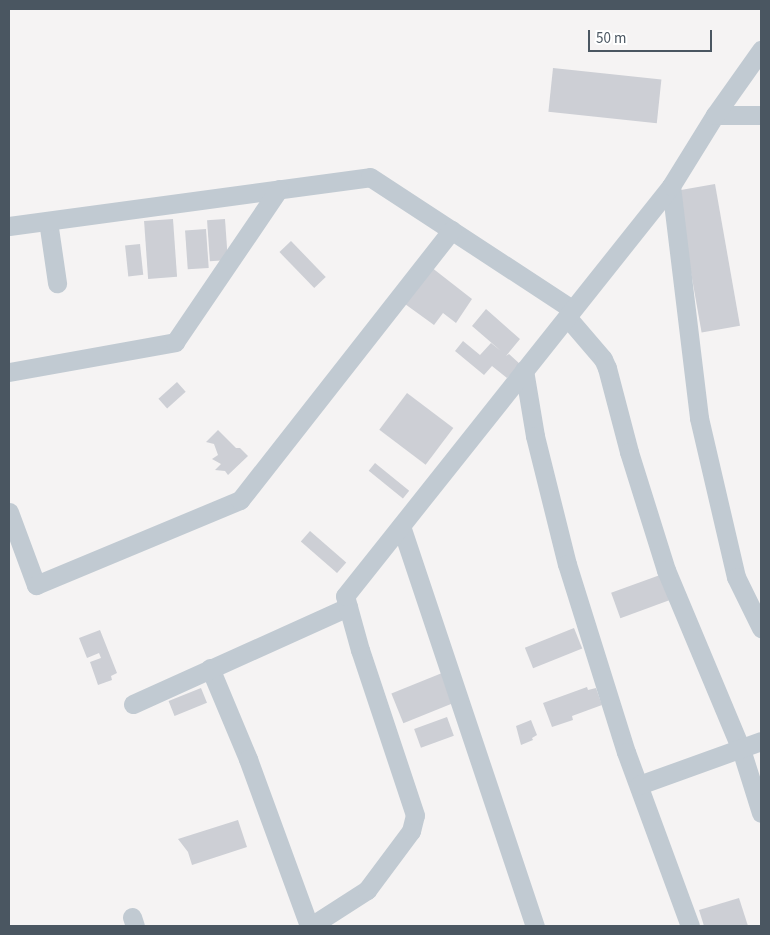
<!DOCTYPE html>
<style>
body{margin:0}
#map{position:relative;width:770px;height:935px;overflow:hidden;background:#f5f3f3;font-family:"Source Sans 3",sans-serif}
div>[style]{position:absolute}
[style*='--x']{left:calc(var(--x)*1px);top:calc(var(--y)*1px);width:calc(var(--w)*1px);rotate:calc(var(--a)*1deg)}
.building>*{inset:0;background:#cdcfd5;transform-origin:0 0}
.street>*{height:19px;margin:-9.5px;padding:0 9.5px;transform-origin:9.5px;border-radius:9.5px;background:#c1cad2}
span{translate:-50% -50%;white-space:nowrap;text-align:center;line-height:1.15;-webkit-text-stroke:4px #fff;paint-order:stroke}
.frame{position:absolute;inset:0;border:10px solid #4a5661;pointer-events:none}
.scale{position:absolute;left:588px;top:30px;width:124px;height:22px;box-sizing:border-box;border:2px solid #4a5661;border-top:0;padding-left:6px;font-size:15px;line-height:18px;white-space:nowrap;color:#4a5661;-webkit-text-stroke:4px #fff;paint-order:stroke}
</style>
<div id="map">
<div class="building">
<div style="left:553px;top:68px;width:109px;height:44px;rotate:6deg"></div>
<div style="left:715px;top:184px;width:144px;height:39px;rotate:80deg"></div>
<div style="left:173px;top:219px;width:58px;height:29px;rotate:86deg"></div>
<div style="left:225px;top:219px;width:41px;height:18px;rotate:86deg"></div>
<div style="left:206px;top:229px;width:39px;height:21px;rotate:86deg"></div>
<div style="left:291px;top:241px;width:50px;height:16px;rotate:46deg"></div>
<div style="left:140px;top:244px;width:31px;height:15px;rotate:84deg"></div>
<div style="clip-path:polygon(431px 267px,472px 299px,456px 323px,443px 313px,434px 325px,405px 304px)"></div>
<div style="clip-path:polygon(486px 309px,520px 339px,506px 356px,509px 354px,520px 364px,507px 378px,492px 366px,484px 375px,455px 351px,463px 341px,480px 355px,491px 343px,501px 351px,472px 326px)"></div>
<div style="left:177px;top:382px;width:13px;height:25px;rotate:48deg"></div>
<div style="left:407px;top:393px;width:58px;height:46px;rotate:37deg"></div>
<div style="clip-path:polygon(218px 430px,236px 448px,240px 448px,248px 456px,228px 475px,225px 471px,215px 470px,221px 464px,212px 459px,218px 455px,214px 444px,206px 442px)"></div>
<div style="left:375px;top:463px;width:44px;height:10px;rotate:39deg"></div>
<div style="left:310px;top:531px;width:48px;height:14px;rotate:41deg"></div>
<div style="left:660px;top:575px;width:27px;height:52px;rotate:70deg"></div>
<div style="left:574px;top:628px;width:22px;height:53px;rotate:68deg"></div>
<div style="clip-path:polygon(100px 630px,117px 673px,111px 676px,112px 680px,98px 685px,90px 662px,101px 658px,99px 653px,87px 658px,79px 638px)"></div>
<div style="left:447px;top:671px;width:32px;height:60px;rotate:68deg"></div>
<div style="clip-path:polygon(587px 687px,588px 690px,596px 688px,602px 705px,572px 716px,573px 720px,552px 727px,543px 703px)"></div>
<div style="left:201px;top:688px;width:16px;height:35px;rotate:68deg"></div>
<div style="left:447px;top:717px;width:20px;height:35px;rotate:70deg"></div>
<div style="clip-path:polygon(531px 720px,537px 735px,532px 738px,533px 740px,521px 745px,516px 726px)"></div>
<div style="clip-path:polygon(238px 820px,247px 847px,192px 865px,188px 852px,178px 839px)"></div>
<div style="clip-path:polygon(739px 898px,748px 926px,704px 926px,699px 910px)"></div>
</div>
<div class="street">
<div style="--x:715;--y:115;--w:46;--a:0"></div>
<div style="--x:671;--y:186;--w:234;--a:83.1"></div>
<div style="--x:699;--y:418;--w:163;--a:76.9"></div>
<div style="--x:736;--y:577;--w:57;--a:63.9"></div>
<div style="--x:48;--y:221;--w:63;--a:81.7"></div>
<div style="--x:9;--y:226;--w:364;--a:-7.7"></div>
<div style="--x:370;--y:177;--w:241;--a:33.2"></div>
<div style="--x:567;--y:317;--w:55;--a:49.4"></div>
<div style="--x:603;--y:359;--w:10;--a:66"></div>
<div style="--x:607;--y:368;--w:87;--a:75.3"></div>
<div style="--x:629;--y:452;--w:124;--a:72.6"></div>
<div style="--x:666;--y:570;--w:194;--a:67.3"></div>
<div style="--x:741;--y:749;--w:67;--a:72.6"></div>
<div style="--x:524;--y:370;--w:67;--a:80.5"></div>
<div style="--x:535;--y:436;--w:132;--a:76"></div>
<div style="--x:567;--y:564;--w:197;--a:72.6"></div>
<div style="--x:626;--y:752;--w:185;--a:69.8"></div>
<div style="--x:9;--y:372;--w:169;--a:-10.2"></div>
<div style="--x:175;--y:342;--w:185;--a:-55.8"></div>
<div style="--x:9;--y:512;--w:78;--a:69.7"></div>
<div style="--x:36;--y:585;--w:221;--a:-22.6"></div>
<div style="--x:240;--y:500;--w:343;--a:-51.9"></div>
<div style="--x:401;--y:526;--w:422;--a:71.5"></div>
<div style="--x:210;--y:668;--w:99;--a:67.3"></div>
<div style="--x:248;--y:759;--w:178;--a:69.9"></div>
<div style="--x:133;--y:704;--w:236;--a:-24.3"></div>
<div style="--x:639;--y:785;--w:130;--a:-19.8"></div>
<div style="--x:132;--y:917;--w:9;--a:72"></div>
<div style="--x:311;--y:926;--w:67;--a:-32.7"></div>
<div style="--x:367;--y:890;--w:74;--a:-53.3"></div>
<div style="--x:411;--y:831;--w:16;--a:-76"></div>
<div style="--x:415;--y:815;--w:174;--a:-108.4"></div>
<div style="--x:360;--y:650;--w:56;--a:-105.5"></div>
<div style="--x:345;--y:596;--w:524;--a:-51.51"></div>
<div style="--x:671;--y:186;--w:84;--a:-58.2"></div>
<div style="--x:715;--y:115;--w:80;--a:-54.7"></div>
</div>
<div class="frame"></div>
<div class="scale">50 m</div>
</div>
